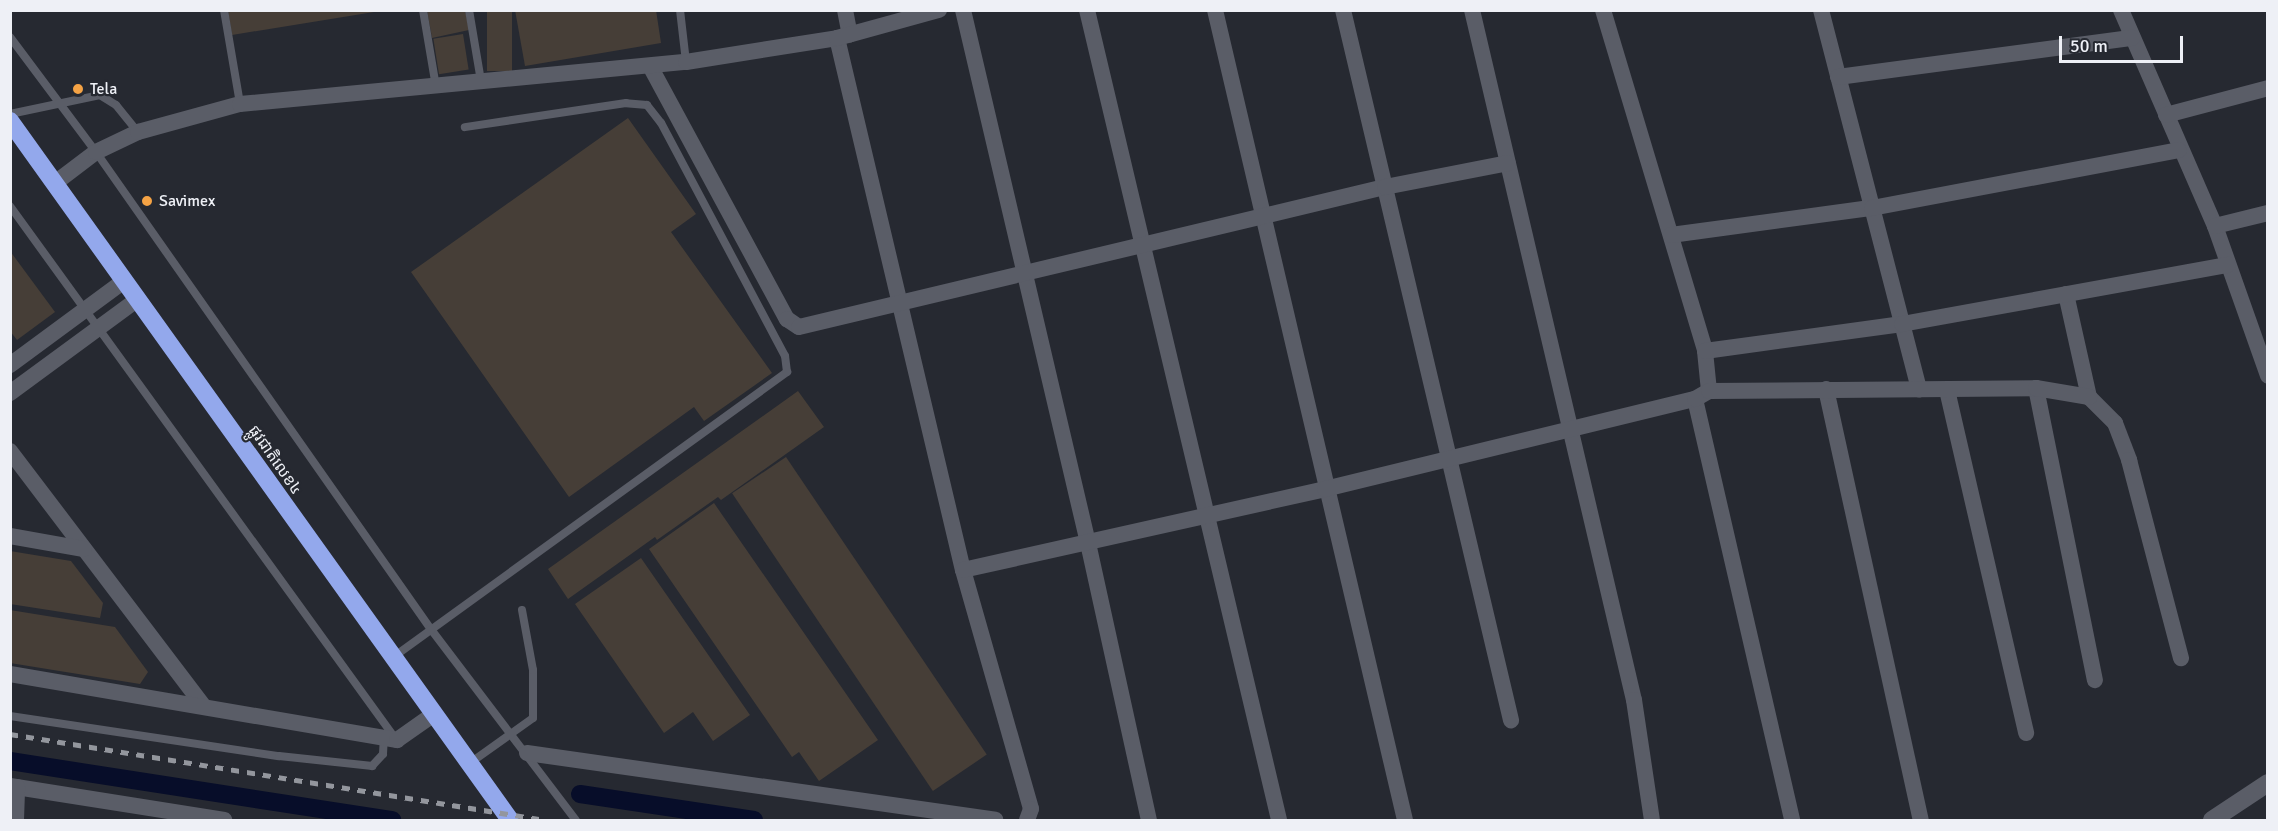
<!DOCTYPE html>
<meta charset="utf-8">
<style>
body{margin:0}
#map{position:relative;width:2278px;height:831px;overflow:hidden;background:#262931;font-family:Signika,"Noto Sans Khmer",sans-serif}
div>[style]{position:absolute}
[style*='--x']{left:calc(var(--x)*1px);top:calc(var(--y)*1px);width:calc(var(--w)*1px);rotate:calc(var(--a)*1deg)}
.canal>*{height:18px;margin:-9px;padding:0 9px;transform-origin:9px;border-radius:9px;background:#070d29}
.building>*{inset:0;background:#463e37;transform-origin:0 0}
.lane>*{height:8px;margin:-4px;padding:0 4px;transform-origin:4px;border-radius:4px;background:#5a5d67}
.street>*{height:16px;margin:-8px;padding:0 8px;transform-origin:8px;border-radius:8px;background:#5a5d67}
.secondary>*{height:18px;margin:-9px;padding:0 9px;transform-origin:9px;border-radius:9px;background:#5a5d67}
.highway>*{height:18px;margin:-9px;padding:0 9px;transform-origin:9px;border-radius:9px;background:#93a8ec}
.rail>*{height:4.5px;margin-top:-2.25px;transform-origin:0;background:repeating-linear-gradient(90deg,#93969d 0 8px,transparent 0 16px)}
.dots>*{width:16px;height:16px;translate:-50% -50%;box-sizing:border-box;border:3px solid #262931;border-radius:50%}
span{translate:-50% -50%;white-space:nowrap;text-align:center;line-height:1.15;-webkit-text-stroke:4.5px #262931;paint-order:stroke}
.poi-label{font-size:16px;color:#eef0f6}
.left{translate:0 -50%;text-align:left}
.street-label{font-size:16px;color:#eef0f6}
.frame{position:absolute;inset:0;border:12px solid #eef0f6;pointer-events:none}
.scale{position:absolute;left:2059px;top:36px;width:124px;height:27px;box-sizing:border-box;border:3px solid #eef0f6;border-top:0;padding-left:8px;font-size:18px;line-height:21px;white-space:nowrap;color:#eef0f6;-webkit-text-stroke:4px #262931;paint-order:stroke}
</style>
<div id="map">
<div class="canal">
<div style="--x:10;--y:761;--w:387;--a:8.8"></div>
<div style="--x:580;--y:794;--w:176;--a:8.5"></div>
</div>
<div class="building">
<div style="clip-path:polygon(228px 10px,374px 10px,374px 12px,232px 35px)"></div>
<div style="clip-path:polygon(427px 10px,465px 10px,469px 30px,432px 38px)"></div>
<div style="left:487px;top:10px;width:25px;height:61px"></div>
<div style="clip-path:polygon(515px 10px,656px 10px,661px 43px,525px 66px)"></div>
<div style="left:463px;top:34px;width:36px;height:30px;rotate:81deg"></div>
<div style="clip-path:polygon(628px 118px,696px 214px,671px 232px,772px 373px,704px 421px,694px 407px,569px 497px,411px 272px)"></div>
<div style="clip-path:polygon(10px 251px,55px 312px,17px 340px,10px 331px)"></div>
<div style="clip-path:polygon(798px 391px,824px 427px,721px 500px,718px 497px,657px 540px,655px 537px,568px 599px,548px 569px)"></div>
<div style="left:786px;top:457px;width:359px;height:65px;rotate:56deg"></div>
<div style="clip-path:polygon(714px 503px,878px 740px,819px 781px,799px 752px,792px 757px,649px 549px)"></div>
<div style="clip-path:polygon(10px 551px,71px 561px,103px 603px,100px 618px,10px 604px)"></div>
<div style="clip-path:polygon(641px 558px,750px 715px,713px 741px,693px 712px,664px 733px,575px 604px)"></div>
<div style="clip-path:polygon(10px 610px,115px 627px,148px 672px,140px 684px,10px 663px)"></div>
</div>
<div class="lane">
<div style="--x:224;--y:10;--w:95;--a:80.3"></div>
<div style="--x:423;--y:10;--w:78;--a:80.4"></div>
<div style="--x:469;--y:10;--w:72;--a:80.4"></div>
<div style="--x:680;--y:10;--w:52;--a:83.4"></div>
<div style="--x:10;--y:37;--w:144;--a:53.2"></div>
<div style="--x:96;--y:152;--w:581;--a:54.94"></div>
<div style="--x:430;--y:628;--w:241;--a:52.8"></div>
<div style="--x:10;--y:114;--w:92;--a:-11.9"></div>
<div style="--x:100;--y:95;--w:19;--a:32"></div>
<div style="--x:116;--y:105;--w:35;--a:51"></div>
<div style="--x:10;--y:206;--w:657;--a:54.11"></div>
<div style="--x:392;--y:658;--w:488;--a:-35.9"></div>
<div style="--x:787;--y:372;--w:16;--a:-97"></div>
<div style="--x:785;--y:356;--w:264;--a:-118"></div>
<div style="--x:661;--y:123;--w:23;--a:-128"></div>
<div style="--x:647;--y:105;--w:21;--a:-175"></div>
<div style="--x:626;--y:103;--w:163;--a:171.5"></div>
<div style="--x:10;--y:716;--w:272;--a:8.5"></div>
<div style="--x:279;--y:756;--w:94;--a:6.1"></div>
<div style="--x:372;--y:766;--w:16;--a:-47"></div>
<div style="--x:383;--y:754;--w:17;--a:-87"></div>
<div style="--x:470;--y:763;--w:77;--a:-35.5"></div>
<div style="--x:533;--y:718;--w:48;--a:-90"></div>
<div style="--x:533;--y:670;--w:61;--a:-100.4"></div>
</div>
<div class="street">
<div style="--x:845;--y:10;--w:25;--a:79"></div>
<div style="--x:963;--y:10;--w:547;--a:76.8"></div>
<div style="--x:1088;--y:543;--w:284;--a:77.6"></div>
<div style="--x:1087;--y:10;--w:832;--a:76.66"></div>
<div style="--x:1215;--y:10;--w:832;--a:76.8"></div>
<div style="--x:1343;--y:10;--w:730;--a:76.69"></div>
<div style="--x:1472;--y:10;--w:709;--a:76.79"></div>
<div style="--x:1634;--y:700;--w:121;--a:81.5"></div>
<div style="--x:1603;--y:10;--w:356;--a:73.3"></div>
<div style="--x:1705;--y:351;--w:40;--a:84.3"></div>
<div style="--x:1821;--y:10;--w:392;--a:75.5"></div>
<div style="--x:2121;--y:10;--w:236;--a:66.5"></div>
<div style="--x:2215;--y:226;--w:159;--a:70.5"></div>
<div style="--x:837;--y:38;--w:547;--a:76.68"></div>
<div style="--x:963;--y:570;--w:248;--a:74.1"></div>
<div style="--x:1031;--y:809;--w:12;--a:110"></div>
<div style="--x:650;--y:66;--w:288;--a:61.6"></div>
<div style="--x:787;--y:319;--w:14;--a:34"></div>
<div style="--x:799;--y:327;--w:602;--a:-13.44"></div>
<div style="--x:1385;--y:187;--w:125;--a:-11"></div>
<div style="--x:1838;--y:77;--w:297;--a:-7.6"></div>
<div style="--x:2166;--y:115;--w:106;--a:-14.8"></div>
<div style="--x:55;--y:183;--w:51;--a:-37.1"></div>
<div style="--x:96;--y:152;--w:47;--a:-25.5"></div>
<div style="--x:138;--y:132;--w:106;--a:-15.4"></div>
<div style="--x:240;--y:104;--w:448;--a:-5.4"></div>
<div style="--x:686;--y:62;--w:153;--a:-9"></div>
<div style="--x:837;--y:38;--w:106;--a:-15.4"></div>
<div style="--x:2215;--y:226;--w:55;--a:-13.8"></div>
<div style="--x:1671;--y:235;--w:203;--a:-7.7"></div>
<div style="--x:1872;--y:208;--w:312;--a:-10.7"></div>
<div style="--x:2066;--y:294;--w:106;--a:77.4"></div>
<div style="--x:2089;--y:397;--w:37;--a:45"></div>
<div style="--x:2115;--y:423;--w:40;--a:69"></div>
<div style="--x:2129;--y:460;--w:205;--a:75.3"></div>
<div style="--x:1705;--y:351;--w:199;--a:-7.8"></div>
<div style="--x:1902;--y:324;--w:331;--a:-10.3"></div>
<div style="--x:10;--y:365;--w:142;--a:-36.4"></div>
<div style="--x:2036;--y:388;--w:298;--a:78.6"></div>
<div style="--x:1826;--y:389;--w:441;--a:77.6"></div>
<div style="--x:1947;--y:390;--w:352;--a:77"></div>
<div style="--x:10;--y:393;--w:159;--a:-36.3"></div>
<div style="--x:1695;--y:399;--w:432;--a:77"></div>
<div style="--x:10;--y:451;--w:318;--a:52.8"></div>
<div style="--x:10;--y:536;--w:75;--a:10"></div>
<div style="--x:963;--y:570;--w:371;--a:-12.6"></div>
<div style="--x:1325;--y:489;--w:381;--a:-13.7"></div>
<div style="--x:1695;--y:399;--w:16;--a:-30"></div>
<div style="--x:1709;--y:391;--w:327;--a:-0.5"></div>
<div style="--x:2036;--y:388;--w:54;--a:9.6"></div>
<div style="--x:10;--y:674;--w:393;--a:9.7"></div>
<div style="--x:397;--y:740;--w:45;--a:-35.1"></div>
<div style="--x:527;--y:753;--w:473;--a:8.1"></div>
<div style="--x:10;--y:786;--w:217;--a:9"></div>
<div style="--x:16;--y:820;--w:33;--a:-88"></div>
</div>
<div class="secondary">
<div style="--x:2212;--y:820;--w:67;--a:-33.5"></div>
</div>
<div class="highway">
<div style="--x:10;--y:121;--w:859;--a:54.42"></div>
</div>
<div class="rail">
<div style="--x:10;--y:734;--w:542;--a:9.13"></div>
</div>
<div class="dots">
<div style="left:78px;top:89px;background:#f5a345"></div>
<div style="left:147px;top:201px;background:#f5a345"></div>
</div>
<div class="poi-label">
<span class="left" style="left:90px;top:89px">Tela</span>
<span class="left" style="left:159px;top:201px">Savimex</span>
</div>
<div class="street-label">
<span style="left:275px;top:460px;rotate:55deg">ផ្លូវជាតិលេខ៤</span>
</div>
<div class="frame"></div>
<div class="scale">50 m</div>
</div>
